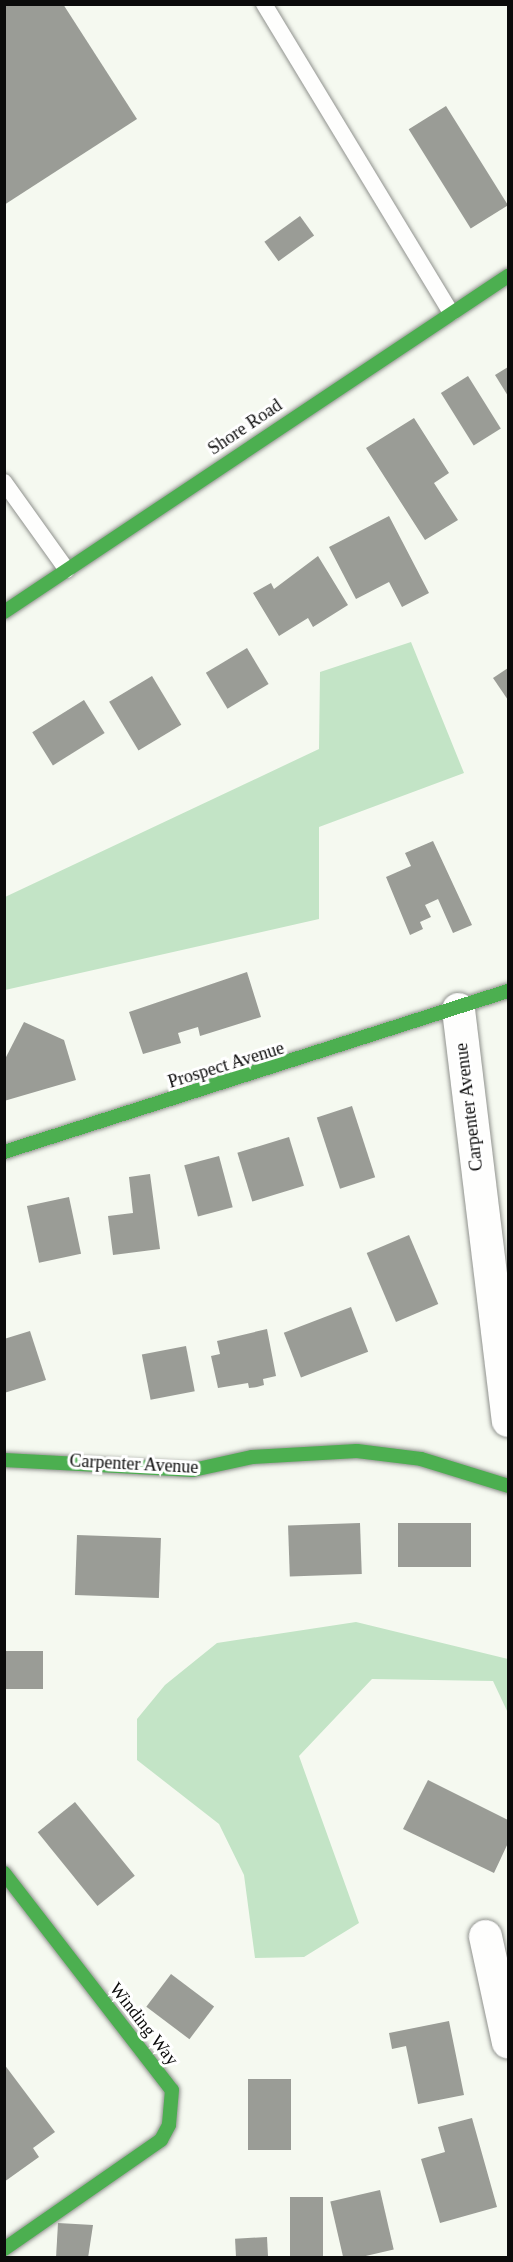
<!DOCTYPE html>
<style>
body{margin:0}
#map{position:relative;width:513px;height:2262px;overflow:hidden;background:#f5f9f0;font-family:Georgia,serif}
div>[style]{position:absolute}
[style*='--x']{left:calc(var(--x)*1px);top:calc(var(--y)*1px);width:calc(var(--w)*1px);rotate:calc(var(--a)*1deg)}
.forest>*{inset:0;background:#c3e4c6}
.building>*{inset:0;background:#9a9c96;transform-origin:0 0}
.roads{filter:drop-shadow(0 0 2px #90928e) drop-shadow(0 0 2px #90928e)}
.lane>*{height:16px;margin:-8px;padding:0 8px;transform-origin:8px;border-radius:8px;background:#fefefd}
.street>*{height:33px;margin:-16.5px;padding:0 16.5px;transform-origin:16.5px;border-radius:16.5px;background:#fefefd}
.fast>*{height:14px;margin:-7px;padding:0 7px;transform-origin:7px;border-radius:7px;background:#4caf50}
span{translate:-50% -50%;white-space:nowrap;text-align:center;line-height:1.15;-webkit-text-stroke:6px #fff;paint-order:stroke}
.street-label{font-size:18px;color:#0b0b0b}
.frame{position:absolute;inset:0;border:6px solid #0b0b0b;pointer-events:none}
</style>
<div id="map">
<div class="forest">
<div style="clip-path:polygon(411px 642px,464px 773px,319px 827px,319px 919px,5px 990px,5px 897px,319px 749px,320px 672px)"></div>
<div style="clip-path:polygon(356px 1622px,508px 1659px,508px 1713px,493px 1681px,372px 1679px,299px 1756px,359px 1923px,304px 1957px,255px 1958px,244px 1875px,219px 1824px,137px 1760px,137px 1719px,165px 1685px,217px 1643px)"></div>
</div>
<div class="building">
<div style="clip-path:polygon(4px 4px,63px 4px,137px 119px,4px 205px)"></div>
<div style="left:446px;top:106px;width:117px;height:44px;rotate:58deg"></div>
<div style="left:300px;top:216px;width:24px;height:44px;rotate:54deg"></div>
<div style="clip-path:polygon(508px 367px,508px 396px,495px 375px)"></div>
<div style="left:468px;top:376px;width:62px;height:32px;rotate:58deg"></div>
<div style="clip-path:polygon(414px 418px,449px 473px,434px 483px,458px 520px,425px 540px,366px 448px)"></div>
<div style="clip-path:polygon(389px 516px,429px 593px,402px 607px,389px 582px,356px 599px,329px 547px)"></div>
<div style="clip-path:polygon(318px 556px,348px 605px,313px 627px,308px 618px,279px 636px,253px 593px,271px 583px,274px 589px)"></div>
<div style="left:247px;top:648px;width:42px;height:48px;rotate:59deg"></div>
<div style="clip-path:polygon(508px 668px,508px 700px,493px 678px)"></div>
<div style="left:152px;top:676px;width:57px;height:50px;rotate:59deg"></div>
<div style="left:84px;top:700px;width:39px;height:61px;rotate:58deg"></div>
<div style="clip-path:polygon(433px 841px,472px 925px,453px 933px,438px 899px,425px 905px,431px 917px,420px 922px,423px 929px,410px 935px,386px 877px,411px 866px,405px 853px)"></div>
<div style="clip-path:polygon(247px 972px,261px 1017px,200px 1036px,198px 1027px,178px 1033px,181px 1043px,143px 1054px,129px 1012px)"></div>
<div style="clip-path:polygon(24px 1022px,64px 1040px,76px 1080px,4px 1101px,4px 1061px)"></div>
<div style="left:352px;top:1106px;width:75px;height:37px;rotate:72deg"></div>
<div style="left:289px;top:1137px;width:51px;height:54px;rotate:73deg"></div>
<div style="left:219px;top:1156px;width:53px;height:36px;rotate:75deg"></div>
<div style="clip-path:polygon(150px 1174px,160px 1249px,113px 1255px,108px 1216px,133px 1213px,129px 1177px)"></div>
<div style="left:69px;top:1197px;width:58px;height:43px;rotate:78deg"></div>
<div style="left:409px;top:1235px;width:75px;height:46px;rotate:67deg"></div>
<div style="left:351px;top:1307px;width:48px;height:72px;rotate:69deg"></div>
<div style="clip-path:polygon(267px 1329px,276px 1376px,263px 1379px,264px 1385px,257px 1387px,249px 1388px,248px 1383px,218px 1388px,211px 1356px,220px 1354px,217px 1341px)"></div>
<div style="clip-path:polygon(30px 1331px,46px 1380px,4px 1393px,4px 1339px)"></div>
<div style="left:186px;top:1346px;width:46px;height:45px;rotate:79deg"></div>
<div style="left:360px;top:1523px;width:51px;height:72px;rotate:88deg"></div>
<div style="left:398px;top:1523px;width:73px;height:44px"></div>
<div style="left:77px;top:1535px;width:84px;height:60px;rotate:2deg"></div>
<div style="left:4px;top:1651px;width:39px;height:38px"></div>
<div style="clip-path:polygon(428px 1780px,508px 1820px,508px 1843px,494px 1873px,403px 1829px)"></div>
<div style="left:75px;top:1802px;width:95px;height:48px;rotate:51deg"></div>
<div style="left:171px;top:1974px;width:54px;height:41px;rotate:37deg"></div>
<div style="clip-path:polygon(449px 2021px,464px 2095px,418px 2104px,406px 2046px,392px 2049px,389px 2033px)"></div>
<div style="clip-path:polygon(4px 2064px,55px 2132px,33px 2148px,39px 2157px,4px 2182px)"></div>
<div style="left:248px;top:2079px;width:43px;height:71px"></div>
<div style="clip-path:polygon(472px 2118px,497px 2207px,440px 2223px,421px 2159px,445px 2152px,438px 2127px)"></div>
<div style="left:380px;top:2190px;width:61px;height:51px;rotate:77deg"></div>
<div style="left:290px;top:2197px;width:33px;height:61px"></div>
<div style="clip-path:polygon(58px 2223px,93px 2225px,88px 2258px,56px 2258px)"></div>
<div style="left:267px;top:2237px;width:21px;height:32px;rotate:87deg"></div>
</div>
<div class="roads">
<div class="lane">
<div style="--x:264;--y:4;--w:361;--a:58.8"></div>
<div style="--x:4;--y:482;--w:108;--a:54.4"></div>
</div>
<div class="street">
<div style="--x:458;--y:1009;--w:414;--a:83.1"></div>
<div style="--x:485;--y:1936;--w:108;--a:77.8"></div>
</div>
<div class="fast">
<div style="--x:4;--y:612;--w:606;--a:-33.69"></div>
<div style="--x:4;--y:1152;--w:529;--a:-17.72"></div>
<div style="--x:4;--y:1460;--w:189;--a:3"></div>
<div style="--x:193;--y:1470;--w:60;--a:-12.4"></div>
<div style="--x:252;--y:1457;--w:105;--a:-3.3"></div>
<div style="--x:357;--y:1451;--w:64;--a:7.1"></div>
<div style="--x:421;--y:1459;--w:91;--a:17.2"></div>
<div style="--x:4;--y:1873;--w:274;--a:52.3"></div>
<div style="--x:172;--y:2090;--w:35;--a:95"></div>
<div style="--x:169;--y:2125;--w:17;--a:118"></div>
<div style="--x:161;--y:2140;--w:191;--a:145.2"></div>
</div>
</div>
<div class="street-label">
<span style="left:245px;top:427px;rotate:-34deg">Shore Road</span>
<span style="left:226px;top:1065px;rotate:-17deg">Prospect Avenue</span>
<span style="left:469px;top:1107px;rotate:-97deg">Carpenter Avenue</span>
<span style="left:134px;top:1464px;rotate:3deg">Carpenter Avenue</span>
<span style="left:144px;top:2024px;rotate:52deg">Winding Way</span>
</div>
<div class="frame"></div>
</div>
